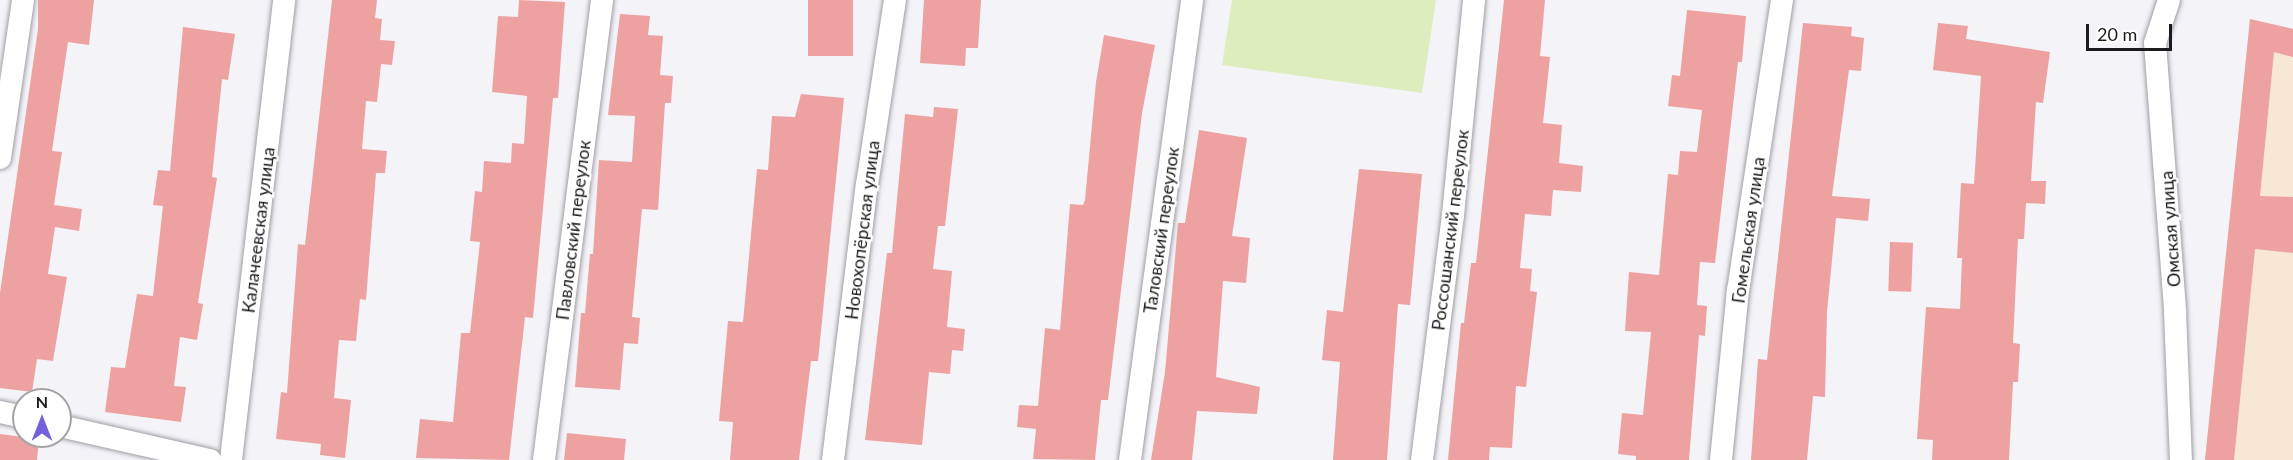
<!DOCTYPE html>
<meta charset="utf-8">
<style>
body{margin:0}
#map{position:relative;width:2293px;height:460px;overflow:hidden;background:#f4f3f8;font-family:Lato,sans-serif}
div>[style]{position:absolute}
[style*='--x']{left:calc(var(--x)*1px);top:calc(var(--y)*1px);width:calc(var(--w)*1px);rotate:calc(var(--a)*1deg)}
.industrial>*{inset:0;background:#f7e7d5}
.green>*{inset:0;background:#deedbd}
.building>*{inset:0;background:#eda2a1;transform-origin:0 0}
.roads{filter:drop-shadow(0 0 2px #a09fa4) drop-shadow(0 0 2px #a09fa4)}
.minor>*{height:22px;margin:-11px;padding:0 11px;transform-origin:11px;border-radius:11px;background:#fff}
span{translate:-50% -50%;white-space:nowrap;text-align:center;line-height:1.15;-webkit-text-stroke:4.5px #fff;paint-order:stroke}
.street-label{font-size:18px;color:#1b1b1d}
.north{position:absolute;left:12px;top:388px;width:60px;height:60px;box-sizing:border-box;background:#fff;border:2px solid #a4a4a5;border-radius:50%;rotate:0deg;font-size:16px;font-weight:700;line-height:24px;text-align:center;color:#1b1b1d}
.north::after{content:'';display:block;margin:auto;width:21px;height:27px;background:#7360da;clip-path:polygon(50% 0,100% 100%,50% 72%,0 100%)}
.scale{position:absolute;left:2086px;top:24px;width:86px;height:27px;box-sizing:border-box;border:3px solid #1b1b1d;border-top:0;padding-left:8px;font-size:18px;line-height:21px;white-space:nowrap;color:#1b1b1d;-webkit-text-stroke:4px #fff;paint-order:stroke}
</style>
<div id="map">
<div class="industrial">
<div style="clip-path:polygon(2250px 19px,2293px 29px,2293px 460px,2205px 460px)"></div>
</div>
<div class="green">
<div style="clip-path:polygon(1232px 0,1436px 0,1422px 93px,1222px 65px)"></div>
</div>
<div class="building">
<div style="clip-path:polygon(38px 0,94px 0,89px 45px,68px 42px,52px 151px,62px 152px,54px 205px,82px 209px,79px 231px,55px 227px,48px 274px,67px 277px,53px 361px,37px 359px,32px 392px,0 388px,0 293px,38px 29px)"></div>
<div style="clip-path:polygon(332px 0,377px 0,375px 18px,382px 19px,380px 40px,395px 41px,392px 65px,381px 64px,377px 102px,366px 101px,362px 149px,387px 151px,385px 173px,376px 173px,366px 300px,360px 299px,356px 341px,339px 340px,334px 398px,351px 400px,345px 458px,320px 455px,321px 444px,276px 439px,281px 392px,287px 393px,298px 244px,305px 245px)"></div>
<div style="clip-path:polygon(519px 0,565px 2px,558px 98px,553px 98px,533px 318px,525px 317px,509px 460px,416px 458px,420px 419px,453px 422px,461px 333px,470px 333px,480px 242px,470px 241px,475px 191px,482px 192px,484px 161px,511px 163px,512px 143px,524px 144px,527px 96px,492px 92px,498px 16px,518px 17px)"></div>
<div style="left:808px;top:0;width:45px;height:56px"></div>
<div style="clip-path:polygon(924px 0,981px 0,978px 48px,966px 48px,965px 66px,920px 63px)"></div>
<div style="clip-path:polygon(1504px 0,1545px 0,1540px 56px,1550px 57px,1543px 123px,1562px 125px,1559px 163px,1583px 166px,1581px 192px,1553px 190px,1551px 216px,1525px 214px,1520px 268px,1532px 269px,1530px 291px,1537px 292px,1526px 387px,1516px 386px,1512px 448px,1490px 447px,1489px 460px,1448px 460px,1461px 323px,1464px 323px,1471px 263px,1476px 263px)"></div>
<div style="clip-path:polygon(1687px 10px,1746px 16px,1742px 62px,1738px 62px,1715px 263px,1700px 262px,1697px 305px,1707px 306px,1705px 336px,1699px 335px,1689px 460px,1636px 460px,1636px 456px,1618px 454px,1622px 413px,1643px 415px,1651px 332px,1625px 331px,1629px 272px,1659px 275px,1668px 174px,1678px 175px,1680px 151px,1697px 152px,1702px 110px,1668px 106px,1672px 75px,1680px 76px)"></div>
<div style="clip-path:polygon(620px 14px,650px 16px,648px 35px,663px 36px,660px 75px,673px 76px,671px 103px,665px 103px,658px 210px,642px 209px,632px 317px,640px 318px,638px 344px,624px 343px,620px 390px,575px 387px,581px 313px,585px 313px,590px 254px,593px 254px,599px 160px,632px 162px,635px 116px,608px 115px)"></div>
<div style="clip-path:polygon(2250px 19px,2293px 29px,2293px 57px,2274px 52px,2260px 196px,2293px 197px,2293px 253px,2255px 249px,2234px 460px,2205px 460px)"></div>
<div style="clip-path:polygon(1803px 23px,1852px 27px,1851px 36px,1864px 38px,1861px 71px,1849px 70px,1832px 196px,1870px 199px,1868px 221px,1836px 218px,1827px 312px,1825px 397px,1813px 396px,1807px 460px,1751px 460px,1758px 359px,1767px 360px)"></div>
<div style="clip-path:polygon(1938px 23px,1968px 26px,1966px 39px,2050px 52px,2043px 103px,2036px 102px,2031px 181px,2046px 181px,2045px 204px,2026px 203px,2024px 239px,2018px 239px,2013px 343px,2020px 344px,2018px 382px,2013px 382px,2009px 460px,1932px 460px,1933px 440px,1917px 439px,1926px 307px,1960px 309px,1962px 258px,1957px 258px,1961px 183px,1974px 184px,1981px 76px,1933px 70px)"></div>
<div style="clip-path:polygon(183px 27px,235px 34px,228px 80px,222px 79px,212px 177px,217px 178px,198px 303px,203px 304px,197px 340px,180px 337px,174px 386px,186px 387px,181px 422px,105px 412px,111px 367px,125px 368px,137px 294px,153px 296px,163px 206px,153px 205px,158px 170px,170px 171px)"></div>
<div style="clip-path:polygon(1104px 35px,1155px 45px,1142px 113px,1108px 400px,1101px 400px,1095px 460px,1033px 459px,1036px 429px,1017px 427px,1019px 405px,1038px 406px,1045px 328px,1060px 330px,1070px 204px,1083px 205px,1085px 200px,1096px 82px)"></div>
<div style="clip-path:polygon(801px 94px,844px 98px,818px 361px,811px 361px,799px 460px,730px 460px,733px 422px,719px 421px,728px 321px,743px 322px,757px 169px,768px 170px,772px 116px,795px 117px)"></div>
<div style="clip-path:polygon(934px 107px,958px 109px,945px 226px,938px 226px,933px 269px,952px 271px,947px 327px,965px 329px,963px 351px,952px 350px,950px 374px,929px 372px,922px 445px,865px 440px,887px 253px,892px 253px,905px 114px,933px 117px)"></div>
<div style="clip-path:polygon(1199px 130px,1247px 138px,1232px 236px,1250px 238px,1246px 283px,1223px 281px,1216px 377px,1260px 387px,1257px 414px,1197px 411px,1192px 460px,1151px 460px,1165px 372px,1178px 223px,1185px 223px)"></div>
<div style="clip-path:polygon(1359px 169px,1422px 174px,1410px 305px,1398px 304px,1387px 460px,1333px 460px,1340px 362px,1322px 360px,1327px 310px,1343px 312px)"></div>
<div style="left:1890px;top:242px;width:23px;height:49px;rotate:2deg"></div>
<div style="clip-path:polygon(567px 433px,626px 439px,624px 460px,564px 460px)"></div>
<div style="clip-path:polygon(0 434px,39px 439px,37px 460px,0 460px)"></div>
</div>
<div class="roads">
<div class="minor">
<div style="--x:2169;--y:0;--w:45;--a:108"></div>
<div style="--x:2155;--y:43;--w:270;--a:85.7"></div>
<div style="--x:2175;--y:312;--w:148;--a:87.7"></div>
<div style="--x:0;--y:158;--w:160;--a:-81.7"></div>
<div style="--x:0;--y:412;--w:25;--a:12"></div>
<div style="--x:60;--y:426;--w:154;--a:12.8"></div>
<div style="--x:231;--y:460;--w:463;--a:-83.4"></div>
<div style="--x:544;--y:460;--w:464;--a:-82.8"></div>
<div style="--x:833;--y:460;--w:277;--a:-83"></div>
<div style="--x:867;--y:185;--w:187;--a:-81.4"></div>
<div style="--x:1130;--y:460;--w:464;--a:-82.3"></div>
<div style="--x:1422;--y:460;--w:247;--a:-82.8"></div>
<div style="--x:1453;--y:215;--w:216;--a:-84.4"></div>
<div style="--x:1721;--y:460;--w:170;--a:-84.3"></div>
<div style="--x:1738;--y:291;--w:294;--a:-81.4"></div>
</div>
</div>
<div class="street-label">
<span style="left:2170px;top:229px;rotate:-94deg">Омская улица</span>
<span style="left:258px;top:230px;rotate:-83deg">Калачеевская улица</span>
<span style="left:573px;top:230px;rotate:-83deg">Павловский переулок</span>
<span style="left:862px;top:230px;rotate:-83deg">Новохопёрская улица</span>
<span style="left:1161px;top:230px;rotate:-82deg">Таловский переулок</span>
<span style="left:1450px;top:230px;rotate:-83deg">Россошанский переулок</span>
<span style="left:1748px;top:230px;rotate:-82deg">Гомельская улица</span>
</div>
<div class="north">N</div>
<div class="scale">20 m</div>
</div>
